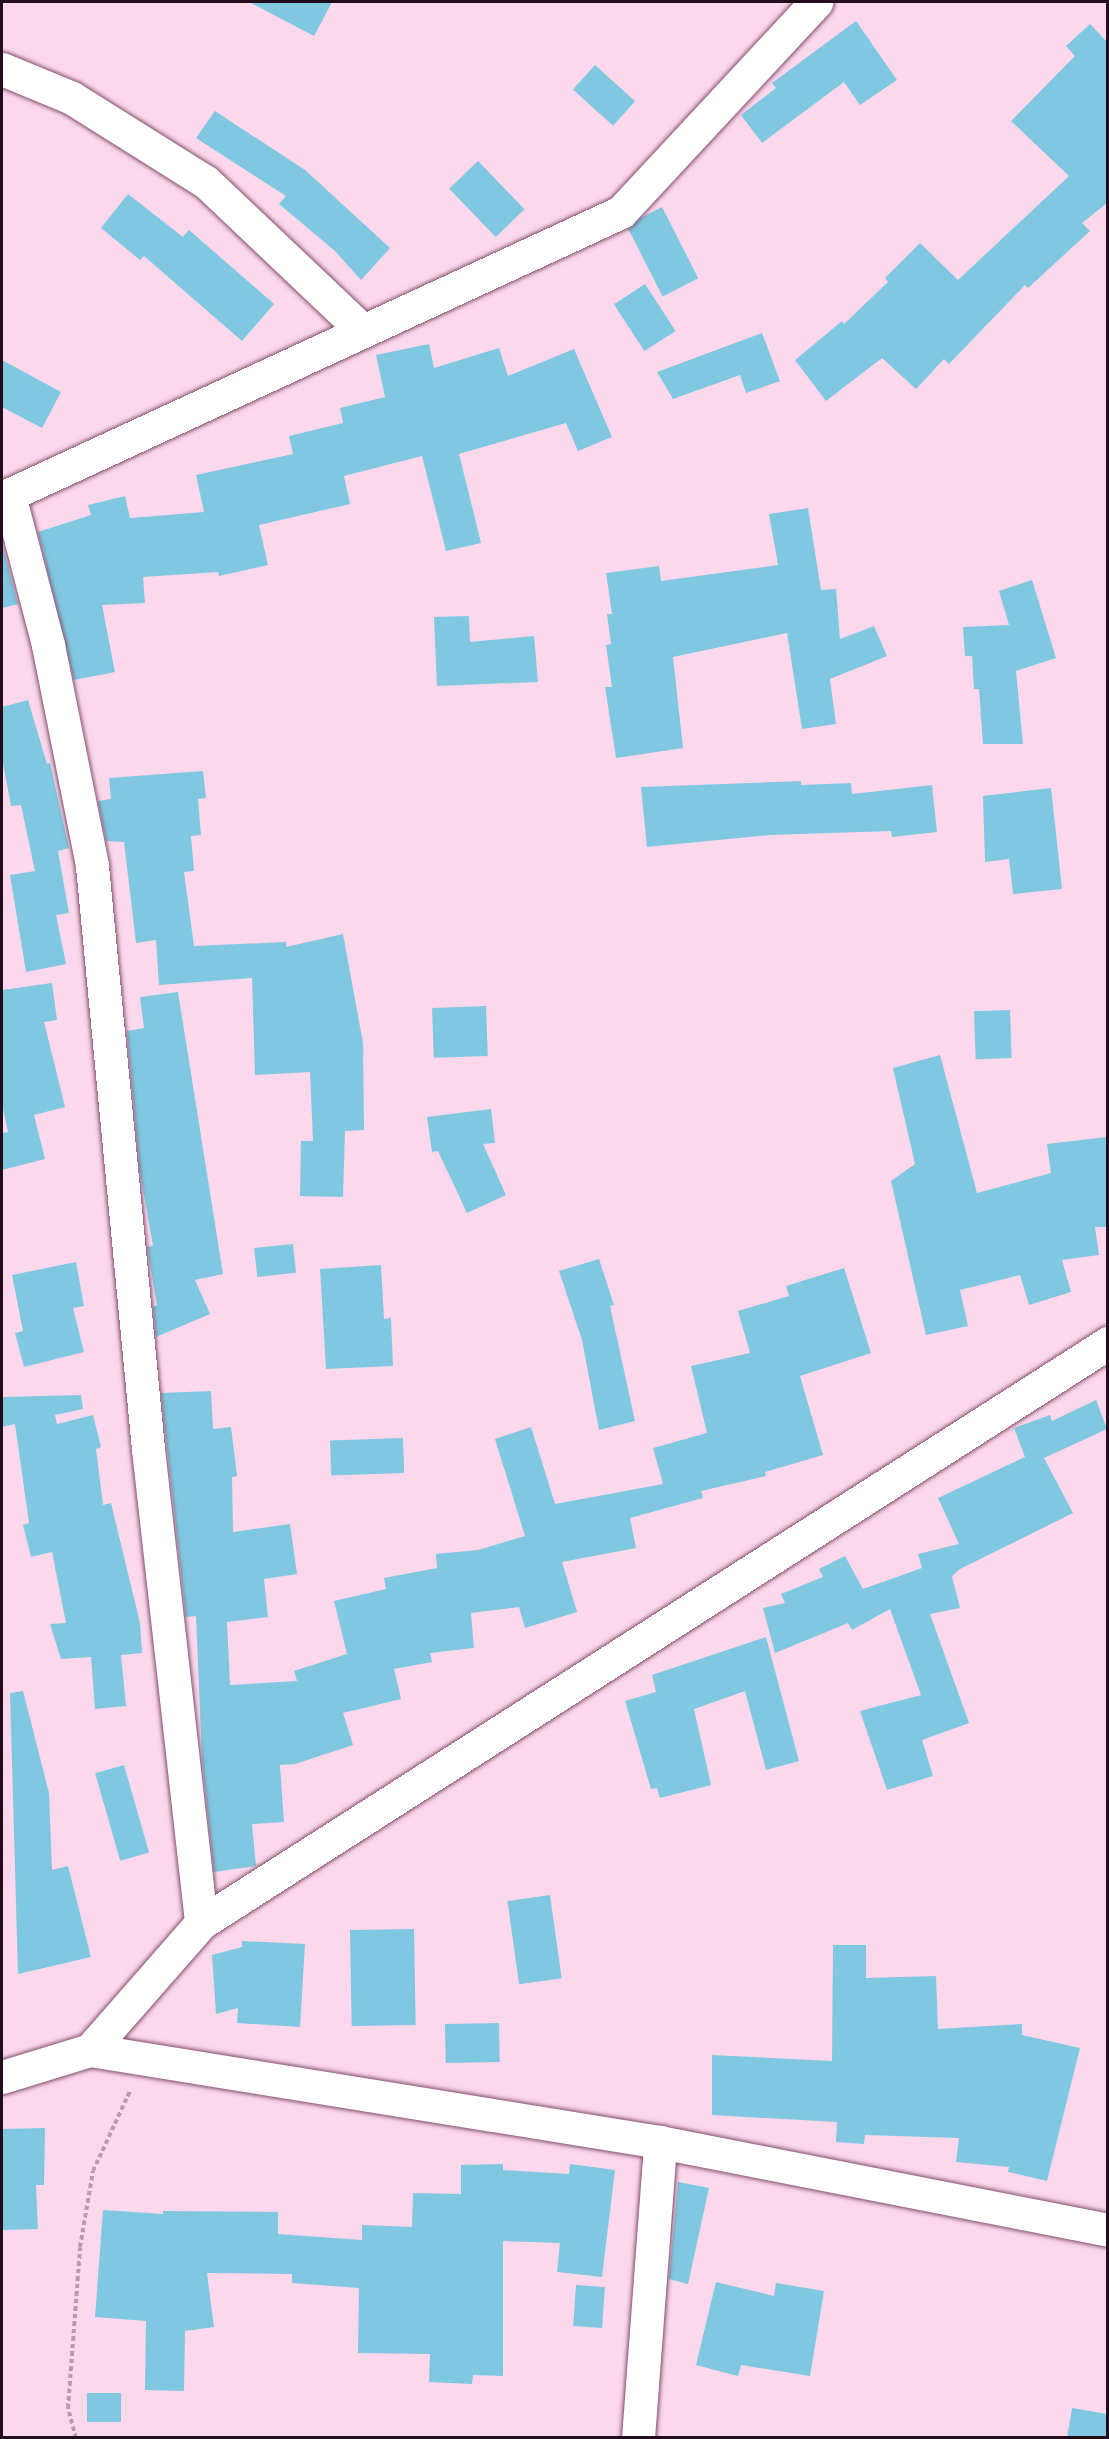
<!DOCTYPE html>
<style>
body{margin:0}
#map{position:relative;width:1109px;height:2439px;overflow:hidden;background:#fcd8ec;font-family:"Public Sans",sans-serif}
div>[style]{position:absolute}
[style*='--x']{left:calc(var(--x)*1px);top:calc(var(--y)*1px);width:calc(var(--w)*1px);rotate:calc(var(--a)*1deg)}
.building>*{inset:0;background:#80c7e1;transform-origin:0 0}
.path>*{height:4px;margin-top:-2px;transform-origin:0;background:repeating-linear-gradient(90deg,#ba9bad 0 4.5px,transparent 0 7.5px)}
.roads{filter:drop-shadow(0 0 2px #814e6d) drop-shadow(0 0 2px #814e6d)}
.street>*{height:33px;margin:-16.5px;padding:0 16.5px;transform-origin:16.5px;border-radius:16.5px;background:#fff}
.secondary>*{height:33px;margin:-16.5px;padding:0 16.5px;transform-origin:16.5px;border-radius:16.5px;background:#fff}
span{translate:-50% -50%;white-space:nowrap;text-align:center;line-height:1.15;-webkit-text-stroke:6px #fcd8ec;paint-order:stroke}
.frame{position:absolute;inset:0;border:3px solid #220d1a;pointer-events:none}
</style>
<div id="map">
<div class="building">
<div style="clip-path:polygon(249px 2px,332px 2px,314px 36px)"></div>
<div style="clip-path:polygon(856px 21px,897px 80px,860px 105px,844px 82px,762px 143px,741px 115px,776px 88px,772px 83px)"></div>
<div style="clip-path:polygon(1090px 24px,1107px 42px,1107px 203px,1082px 223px,1090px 231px,1028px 288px,1025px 285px,949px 364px,944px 359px,916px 389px,882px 358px,826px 401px,795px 360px,842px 321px,844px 324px,888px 282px,885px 278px,920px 243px,958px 280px,1069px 176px,1011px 121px,1075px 56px,1066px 46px)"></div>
<div style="left:595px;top:65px;width:54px;height:33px;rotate:42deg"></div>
<div style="clip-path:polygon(215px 111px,305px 170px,390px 248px,361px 280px,335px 251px,279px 204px,286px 196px,196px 138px)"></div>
<div style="left:478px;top:161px;width:67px;height:40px;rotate:46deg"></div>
<div style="clip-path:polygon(128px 194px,183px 237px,189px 230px,274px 304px,242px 341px,144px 256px,140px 260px,101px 228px)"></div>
<div style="left:662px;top:207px;width:80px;height:40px;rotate:63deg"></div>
<div style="left:645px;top:284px;width:56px;height:37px;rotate:57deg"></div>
<div style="clip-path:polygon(762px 333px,780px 381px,746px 393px,740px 375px,673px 399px,657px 372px)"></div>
<div style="clip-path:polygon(429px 344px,434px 368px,499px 348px,508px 376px,574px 349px,612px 437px,578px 451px,566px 423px,459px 454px,481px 543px,446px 551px,422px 456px,344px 476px,350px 504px,259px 525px,268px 565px,219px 576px,218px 572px,143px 577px,145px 603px,102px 605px,115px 672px,74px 680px,38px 532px,91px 515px,88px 505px,125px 496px,130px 518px,204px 512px,196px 475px,293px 454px,289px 436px,343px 423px,340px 408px,385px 397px,376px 355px)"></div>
<div style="clip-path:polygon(2px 360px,61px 392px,42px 428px,2px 407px)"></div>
<div style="clip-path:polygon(808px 508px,821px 590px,836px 589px,840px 639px,874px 626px,887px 656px,830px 679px,836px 724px,802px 729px,787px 633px,673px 657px,683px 748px,616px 758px,605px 687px,612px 687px,606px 645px,611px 644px,607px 614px,612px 614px,606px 573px,659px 566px,661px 581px,778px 565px,769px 514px)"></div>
<div style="clip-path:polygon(2px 543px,18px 604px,2px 608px)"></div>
<div style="clip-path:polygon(1032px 580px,1056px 658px,1016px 671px,1023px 744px,983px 744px,979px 689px,974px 689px,972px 656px,965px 656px,963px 627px,1009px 625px,999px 591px)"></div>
<div style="clip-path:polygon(469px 616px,470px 642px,534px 636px,538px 682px,437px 686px,434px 617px)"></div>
<div style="clip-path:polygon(28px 700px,47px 764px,50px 763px,69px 848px,58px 851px,69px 913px,56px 915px,66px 964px,26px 972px,10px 875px,35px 871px,21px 805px,11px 806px,2px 758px,2px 707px)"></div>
<div style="clip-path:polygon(203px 771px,206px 798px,198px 799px,201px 835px,191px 836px,194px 871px,184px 872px,194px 946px,286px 942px,286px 947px,343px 934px,363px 1043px,364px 1130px,345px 1131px,343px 1197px,300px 1196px,301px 1141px,313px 1141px,310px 1072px,255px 1075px,252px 978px,159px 985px,156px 940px,136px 943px,124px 842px,106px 841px,98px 801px,111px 799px,109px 778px)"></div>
<div style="clip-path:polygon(801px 781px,801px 785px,851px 783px,852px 794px,932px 785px,937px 832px,892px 837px,891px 831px,770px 835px,647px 847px,641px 787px)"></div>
<div style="clip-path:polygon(1051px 788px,1062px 889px,1013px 894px,1009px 859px,985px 862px,983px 796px)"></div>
<div style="clip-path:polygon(52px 983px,57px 1020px,44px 1022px,65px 1107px,34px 1115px,45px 1159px,2px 1170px,2px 1133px,8px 1132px,2px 1104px,2px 990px)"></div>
<div style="clip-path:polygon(178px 992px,223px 1274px,195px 1280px,210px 1314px,156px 1337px,153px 1307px,157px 1305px,147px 1247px,153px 1246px,140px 1172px,127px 1031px,144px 1028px,140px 997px)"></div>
<div style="left:486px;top:1006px;width:50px;height:54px;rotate:88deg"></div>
<div style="left:1010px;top:1010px;width:48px;height:36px;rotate:88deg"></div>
<div style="clip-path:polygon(940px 1055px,977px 1193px,1051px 1173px,1047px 1144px,1107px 1137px,1107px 1227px,1095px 1227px,1099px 1255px,1062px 1260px,1071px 1292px,1029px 1305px,1020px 1275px,960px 1290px,968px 1326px,926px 1335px,891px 1181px,915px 1164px,893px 1068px)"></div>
<div style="clip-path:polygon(491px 1109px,495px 1143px,483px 1144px,506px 1195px,467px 1213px,438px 1151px,432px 1152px,427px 1117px)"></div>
<div style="left:293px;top:1244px;width:29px;height:39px;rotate:84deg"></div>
<div style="clip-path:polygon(599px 1259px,614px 1305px,610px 1306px,635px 1421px,599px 1430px,582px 1340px,559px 1271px)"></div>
<div style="clip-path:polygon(76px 1262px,84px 1306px,73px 1308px,84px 1352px,24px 1367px,15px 1333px,23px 1331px,12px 1275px)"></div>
<div style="clip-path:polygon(381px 1265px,384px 1319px,391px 1318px,393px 1366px,326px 1369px,320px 1269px)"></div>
<div style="clip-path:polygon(844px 1268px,871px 1353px,800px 1376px,823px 1455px,765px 1472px,766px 1476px,701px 1491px,703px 1498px,630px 1518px,636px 1548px,562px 1562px,577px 1612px,525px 1628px,519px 1607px,471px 1613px,474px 1648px,430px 1653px,432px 1662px,394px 1669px,401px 1699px,343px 1713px,353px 1745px,295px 1764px,280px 1765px,284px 1822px,252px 1824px,256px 1866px,214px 1872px,202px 1759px,196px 1616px,186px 1617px,161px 1393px,211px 1391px,213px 1429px,231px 1427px,237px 1476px,232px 1477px,233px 1532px,290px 1524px,297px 1574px,264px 1579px,268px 1617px,227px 1622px,230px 1685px,297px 1681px,294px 1671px,347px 1654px,334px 1601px,386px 1589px,384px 1578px,437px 1568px,436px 1554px,478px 1550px,525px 1536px,495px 1439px,531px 1427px,555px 1504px,663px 1484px,653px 1448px,707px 1433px,691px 1366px,750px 1353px,738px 1311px,789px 1296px,786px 1286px)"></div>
<div style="clip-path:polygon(81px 1395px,83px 1409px,55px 1415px,57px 1424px,93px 1415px,101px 1447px,96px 1449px,103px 1505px,111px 1503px,140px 1623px,142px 1653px,121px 1655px,126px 1706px,95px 1709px,91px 1657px,61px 1659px,50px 1624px,66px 1623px,52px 1552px,31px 1557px,23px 1525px,29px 1523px,15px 1424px,2px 1427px,2px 1397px)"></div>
<div style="clip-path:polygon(1096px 1400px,1107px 1429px,1044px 1458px,1073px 1513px,960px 1569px,952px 1576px,960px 1608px,930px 1614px,969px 1723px,922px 1740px,933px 1776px,887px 1790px,860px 1711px,921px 1695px,890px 1609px,852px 1630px,848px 1623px,775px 1653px,763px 1608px,785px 1603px,781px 1594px,823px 1577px,819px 1569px,845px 1556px,863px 1589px,922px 1568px,918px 1554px,959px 1544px,938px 1498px,1025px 1457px,1014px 1428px,1050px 1415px,1052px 1421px)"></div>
<div style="left:403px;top:1438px;width:35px;height:73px;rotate:88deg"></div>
<div style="clip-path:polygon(766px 1637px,799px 1761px,766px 1770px,745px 1691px,694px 1709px,711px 1785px,660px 1798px,657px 1788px,651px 1789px,625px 1701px,656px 1692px,652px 1675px)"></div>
<div style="clip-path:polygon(23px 1691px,49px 1793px,52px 1870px,68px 1866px,91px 1957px,18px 1974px,10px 1693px)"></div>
<div style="left:124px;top:1765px;width:91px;height:30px;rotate:74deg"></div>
<div style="left:550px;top:1895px;width:84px;height:43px;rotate:82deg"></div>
<div style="left:414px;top:1929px;width:96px;height:64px;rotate:89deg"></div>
<div style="clip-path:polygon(242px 1941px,305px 1944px,300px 2027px,237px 2023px,238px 2008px,216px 2014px,212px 1955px,242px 1947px)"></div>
<div style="clip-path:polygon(833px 1945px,866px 1945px,866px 1978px,936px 1976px,938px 2029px,1022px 2024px,1022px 2035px,1080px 2048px,1047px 2181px,1008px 2172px,1009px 2167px,956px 2162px,959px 2138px,865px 2135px,864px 2144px,836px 2142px,837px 2122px,712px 2115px,712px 2055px,832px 2061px)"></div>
<div style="left:499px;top:2023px;width:39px;height:54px;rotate:89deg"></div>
<div style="clip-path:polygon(45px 2128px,44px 2185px,36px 2185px,38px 2229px,2px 2230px,2px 2129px)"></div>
<div style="clip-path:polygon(503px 2164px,503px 2170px,569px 2174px,570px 2164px,615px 2170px,602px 2277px,557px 2272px,560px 2243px,503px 2241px,503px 2376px,473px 2375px,472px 2384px,429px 2382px,430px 2354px,358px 2353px,359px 2288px,292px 2283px,292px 2274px,207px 2273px,214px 2327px,185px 2331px,184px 2391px,145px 2390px,146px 2321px,95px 2317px,103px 2210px,163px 2214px,163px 2211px,278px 2212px,278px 2234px,362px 2240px,362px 2225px,412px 2227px,413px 2193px,461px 2194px,461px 2165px)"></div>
<div style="clip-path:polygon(678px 2182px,709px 2188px,688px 2284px,669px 2279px)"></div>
<div style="clip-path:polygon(716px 2282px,774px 2296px,776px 2283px,824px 2291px,810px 2376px,741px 2365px,738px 2376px,696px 2365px)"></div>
<div style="left:576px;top:2285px;width:29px;height:41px;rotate:4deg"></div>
<div style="left:87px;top:2393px;width:34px;height:29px"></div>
<div style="clip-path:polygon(1072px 2408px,1107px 2414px,1107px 2438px,1067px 2438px)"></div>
</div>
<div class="path">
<div style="--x:76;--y:2438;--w:31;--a:-105"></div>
<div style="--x:68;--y:2408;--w:161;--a:-85.7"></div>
<div style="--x:80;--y:2247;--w:77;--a:-80.3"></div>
<div style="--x:93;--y:2171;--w:88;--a:-65.2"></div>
</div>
<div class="roads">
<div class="street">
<div style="--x:2;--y:69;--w:76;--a:22.5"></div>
<div style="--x:72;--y:98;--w:158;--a:32.1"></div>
<div style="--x:206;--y:182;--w:216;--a:43.5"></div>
<div style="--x:9;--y:495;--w:155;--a:75.4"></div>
<div style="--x:48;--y:645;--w:225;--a:78.7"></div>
<div style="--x:92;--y:866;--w:586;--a:84.51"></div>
<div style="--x:148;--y:1449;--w:477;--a:83.6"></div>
<div style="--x:2;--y:498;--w:682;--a:-24.8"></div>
<div style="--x:621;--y:212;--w:287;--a:-47.1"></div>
<div style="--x:90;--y:2050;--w:169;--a:-48.8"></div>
<div style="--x:201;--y:1923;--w:1077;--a:-32.6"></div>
<div style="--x:638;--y:2438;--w:297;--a:-85.7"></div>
</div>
<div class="secondary">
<div style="--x:2;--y:2077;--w:92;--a:-17.1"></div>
<div style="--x:90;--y:2050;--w:577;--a:9.17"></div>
<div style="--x:660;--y:2142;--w:457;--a:11.1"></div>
</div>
</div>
<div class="frame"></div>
</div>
